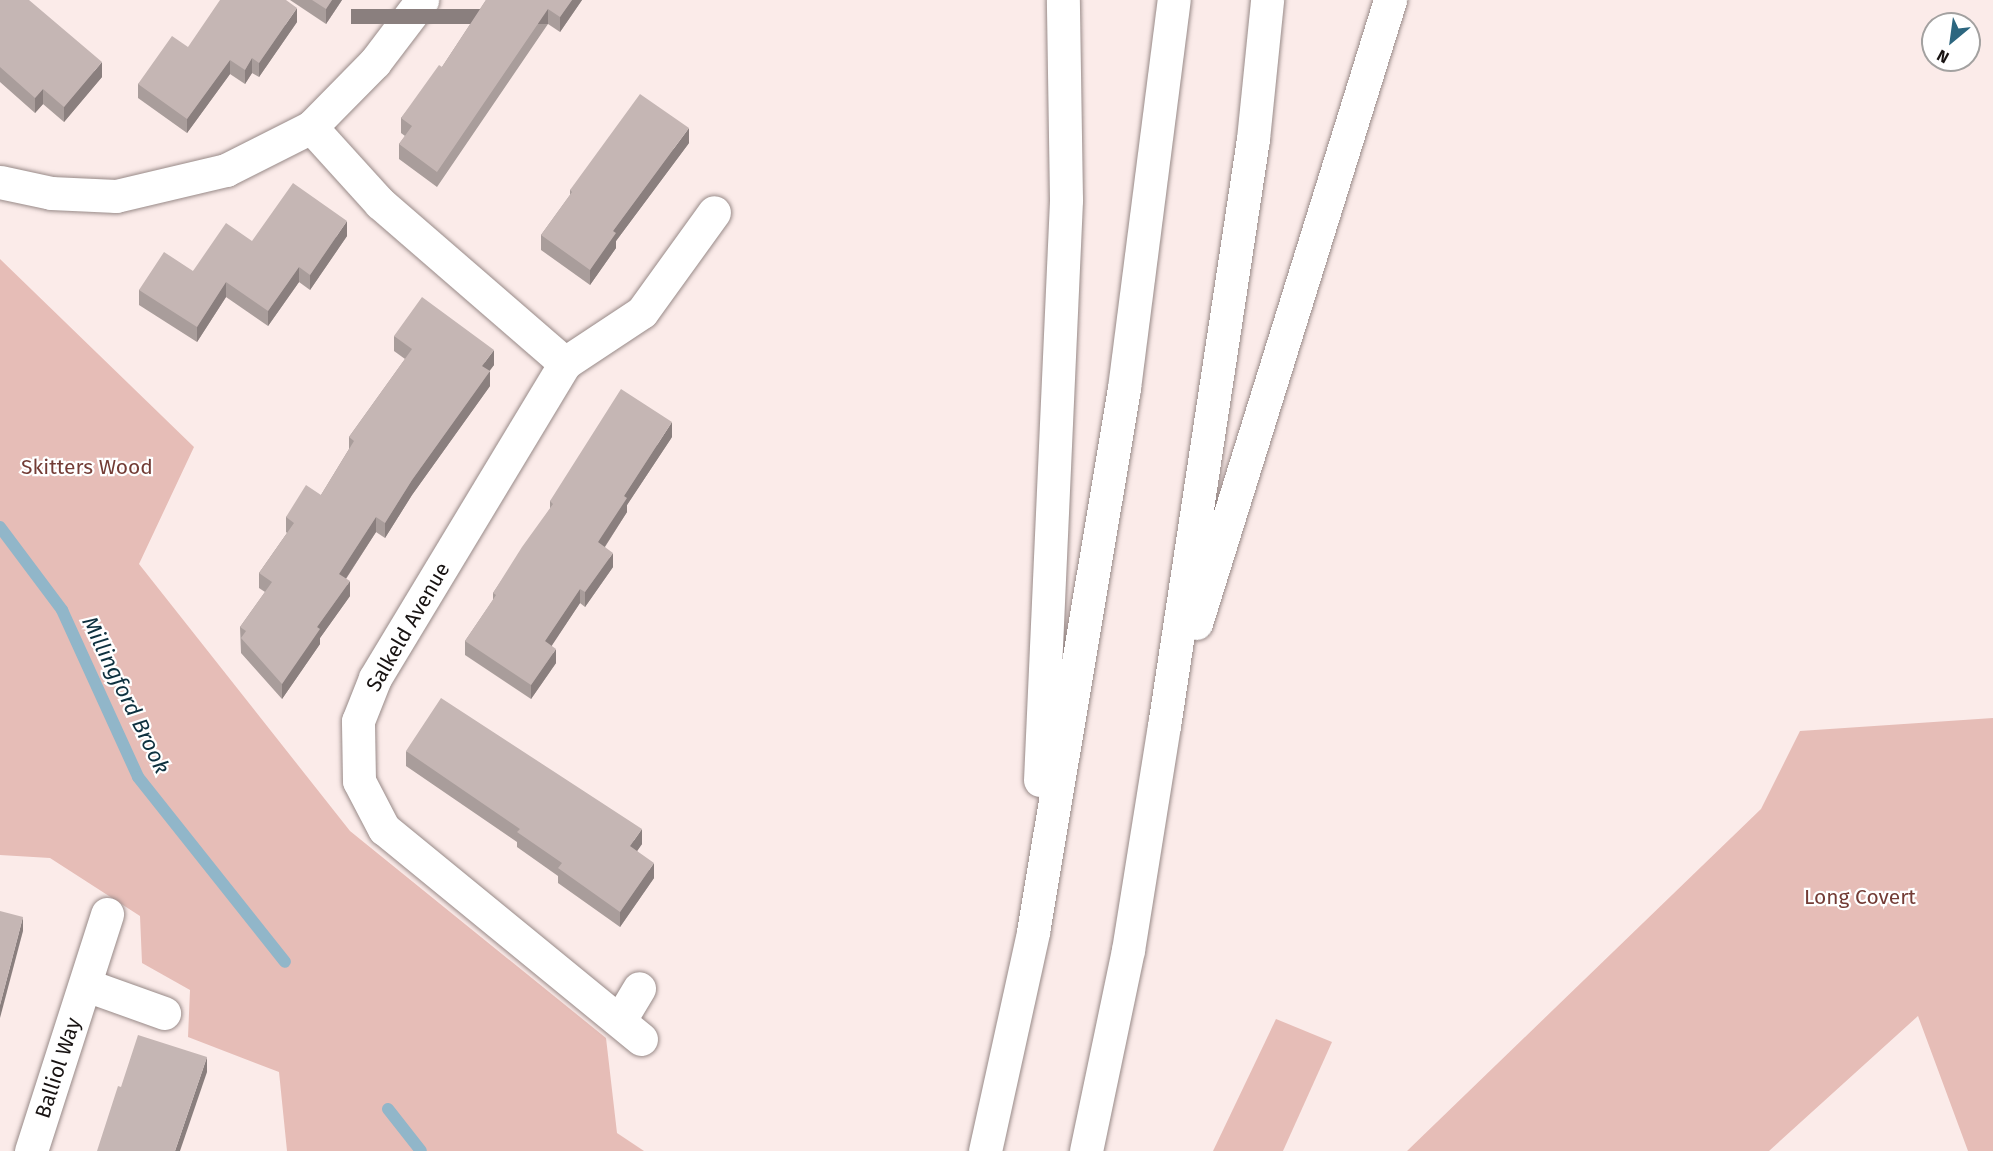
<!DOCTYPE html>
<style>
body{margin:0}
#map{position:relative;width:1993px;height:1151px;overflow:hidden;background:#fbebe9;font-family:"Fira Sans",sans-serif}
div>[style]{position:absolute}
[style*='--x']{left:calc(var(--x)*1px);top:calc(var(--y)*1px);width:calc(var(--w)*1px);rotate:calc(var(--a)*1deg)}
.green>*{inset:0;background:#e6bdb7}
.stream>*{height:12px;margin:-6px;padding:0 6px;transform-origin:6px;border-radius:6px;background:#91b6c9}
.roads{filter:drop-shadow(0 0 2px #988a88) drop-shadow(0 0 2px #988a88)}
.minor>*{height:33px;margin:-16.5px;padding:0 16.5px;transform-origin:16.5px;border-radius:16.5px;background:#fff}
.highway>*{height:33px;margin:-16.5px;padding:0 16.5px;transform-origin:16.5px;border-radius:16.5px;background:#fff}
.wall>*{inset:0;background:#a99d9b}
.shaded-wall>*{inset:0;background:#8a7f7e;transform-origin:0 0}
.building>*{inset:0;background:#c5b6b4}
span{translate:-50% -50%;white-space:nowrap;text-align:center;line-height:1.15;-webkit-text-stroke:4.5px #fff;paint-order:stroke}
.park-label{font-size:21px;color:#733c35}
.street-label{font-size:21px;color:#181312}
.water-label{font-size:22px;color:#0e313f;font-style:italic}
.north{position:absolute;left:1921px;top:12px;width:60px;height:60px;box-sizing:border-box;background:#fff;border:2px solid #a3a1a0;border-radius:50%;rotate:209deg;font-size:16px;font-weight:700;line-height:24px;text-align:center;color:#181312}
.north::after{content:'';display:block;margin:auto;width:21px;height:27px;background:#2c667f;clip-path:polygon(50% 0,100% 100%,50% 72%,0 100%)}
</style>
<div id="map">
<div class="green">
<div style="clip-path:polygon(0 259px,194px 447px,139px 564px,350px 831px,606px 1038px,617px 1133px,644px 1151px,287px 1151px,279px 1072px,188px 1037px,190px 990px,142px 963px,140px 916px,50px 858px,0 855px)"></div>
<div style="clip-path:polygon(1993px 718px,1993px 1151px,1968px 1151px,1918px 1016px,1769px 1151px,1407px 1151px,1761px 809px,1800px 731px)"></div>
<div style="clip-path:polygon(1276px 1019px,1332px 1042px,1283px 1151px,1213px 1151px)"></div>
</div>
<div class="stream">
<div style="--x:0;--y:527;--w:104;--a:53.2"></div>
<div style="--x:62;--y:610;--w:183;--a:65.5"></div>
<div style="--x:138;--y:777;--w:236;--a:51.5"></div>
<div style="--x:388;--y:1109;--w:53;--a:51.8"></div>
</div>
<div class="roads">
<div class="minor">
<div style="--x:311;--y:127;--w:103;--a:47.8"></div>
<div style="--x:380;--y:203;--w:245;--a:40.9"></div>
<div style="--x:0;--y:182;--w:52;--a:12.2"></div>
<div style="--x:51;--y:193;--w:65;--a:2.6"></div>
<div style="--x:116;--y:196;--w:113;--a:-13.3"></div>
<div style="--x:226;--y:170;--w:95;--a:-26.8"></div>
<div style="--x:311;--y:127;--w:91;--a:-45.4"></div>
<div style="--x:375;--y:62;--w:78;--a:-52.8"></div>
<div style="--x:86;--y:985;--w:83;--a:19.7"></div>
<div style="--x:620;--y:1020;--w:37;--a:-59"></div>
<div style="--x:641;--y:1039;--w:332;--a:-140.7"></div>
<div style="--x:384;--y:829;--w:54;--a:-117.5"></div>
<div style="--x:359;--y:781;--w:60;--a:-91"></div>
<div style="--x:358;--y:721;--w:46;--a:-68.4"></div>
<div style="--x:375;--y:678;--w:368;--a:-58.9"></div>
<div style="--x:565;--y:363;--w:92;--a:-33.5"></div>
<div style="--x:642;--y:312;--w:123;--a:-54.2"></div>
<div style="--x:31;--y:1151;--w:249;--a:-72.2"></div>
</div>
<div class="highway">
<div style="--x:1196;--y:623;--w:653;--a:-72.7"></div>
<div style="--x:1040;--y:780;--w:581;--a:-87.43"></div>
<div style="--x:1066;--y:200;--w:200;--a:-90.9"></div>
<div style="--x:985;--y:1151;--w:224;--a:-77.6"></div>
<div style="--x:1033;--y:932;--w:552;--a:-80.5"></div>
<div style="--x:1124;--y:388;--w:391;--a:-82.7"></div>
<div style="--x:1086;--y:1151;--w:205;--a:-78.2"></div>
<div style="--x:1128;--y:950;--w:227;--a:-80.9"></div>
<div style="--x:1164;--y:726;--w:594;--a:-81.38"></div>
<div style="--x:1253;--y:139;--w:140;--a:-84.2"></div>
</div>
</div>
<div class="wall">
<div style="clip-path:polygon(0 0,102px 77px,64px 122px,43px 104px,35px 113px,0 82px)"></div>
<div style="clip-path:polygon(290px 0,342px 0,326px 24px)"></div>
<div style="clip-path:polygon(486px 0,582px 0,560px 32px,548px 24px,437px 187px,399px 159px,399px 144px,405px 136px,401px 133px,401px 118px,442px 67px)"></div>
<div style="clip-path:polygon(297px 22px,259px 77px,252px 73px,245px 84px,230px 74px,187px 133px,138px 98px,138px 84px,188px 47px)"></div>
<div style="clip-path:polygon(689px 143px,616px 241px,616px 248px,590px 285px,541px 250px,541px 235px,570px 195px,570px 190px)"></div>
<div style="clip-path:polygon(347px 236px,310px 290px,299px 282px,268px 326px,226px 297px,197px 342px,139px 305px,139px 290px,193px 271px,252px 241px)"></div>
<div style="clip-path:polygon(394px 336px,494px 365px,489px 371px,490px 386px,412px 495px,385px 538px,376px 532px,346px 579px,350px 596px,320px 638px,320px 644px,282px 699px,241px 653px,240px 627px,265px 592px,259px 588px,259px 573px,287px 533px,286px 532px,286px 517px,321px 495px,349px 449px,349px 437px,405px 359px,394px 351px)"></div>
<div style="clip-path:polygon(672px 437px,627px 505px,627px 512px,605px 547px,613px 567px,585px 607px,580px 603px,551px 646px,556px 663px,531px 699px,465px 655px,465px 641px,493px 600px,493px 593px,550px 509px,550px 501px)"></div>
<div style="clip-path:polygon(406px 751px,642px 844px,637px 851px,654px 878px,620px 927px,558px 883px,558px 876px,517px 847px,517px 842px,406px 766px)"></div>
</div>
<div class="shaded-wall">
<div style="clip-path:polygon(332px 0,342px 0,326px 24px,326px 9px)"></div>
<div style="clip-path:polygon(572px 0,582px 0,560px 32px,560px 17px)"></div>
<div style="clip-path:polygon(297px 8px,297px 22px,259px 77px,259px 63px)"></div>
<div style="left:548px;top:9px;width:15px;height:197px;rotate:90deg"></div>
<div style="clip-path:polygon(252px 58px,252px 73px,245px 84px,245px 70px)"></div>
<div style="clip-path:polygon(230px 60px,230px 74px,187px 133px,187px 119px)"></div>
<div style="clip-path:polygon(102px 62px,102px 77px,64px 122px,64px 107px)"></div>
<div style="clip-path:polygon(43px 89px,43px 104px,35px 113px,35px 98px)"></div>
<div style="clip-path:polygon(689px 128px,689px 143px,616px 241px,616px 248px,590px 285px,590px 270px,613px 231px)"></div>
<div style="clip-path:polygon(347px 221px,347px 236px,310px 290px,310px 275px)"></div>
<div style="clip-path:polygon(299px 267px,299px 282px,268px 326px,268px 311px)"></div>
<div style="clip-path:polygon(226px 282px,226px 297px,197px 342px,197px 327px)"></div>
<div style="clip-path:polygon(494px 350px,494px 365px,482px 381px,482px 366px)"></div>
<div style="clip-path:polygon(490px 371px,490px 386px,412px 495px,385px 538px,385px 523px,412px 480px)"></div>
<div style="clip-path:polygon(672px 422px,672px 437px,627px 505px,627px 512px,598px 557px,598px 542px,624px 496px)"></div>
<div style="clip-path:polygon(376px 517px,376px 532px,339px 589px,339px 574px)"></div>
<div style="clip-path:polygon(613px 553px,613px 567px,585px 607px,585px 592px)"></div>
<div style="clip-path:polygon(350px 581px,350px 596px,320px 638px,320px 644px,282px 699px,282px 684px,317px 627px)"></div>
<div style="clip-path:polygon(580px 589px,580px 603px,545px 656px,545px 641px)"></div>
<div style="clip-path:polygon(556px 649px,556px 663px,531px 699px,531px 685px)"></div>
<div style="clip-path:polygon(642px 829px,642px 844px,630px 861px,630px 846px)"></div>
<div style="clip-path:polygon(654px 863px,654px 878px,620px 927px,620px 912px)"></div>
<div style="clip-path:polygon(23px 917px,23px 931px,0 1018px,0 1005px)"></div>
<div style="clip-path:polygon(207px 1057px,207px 1072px,180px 1151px,175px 1151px)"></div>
</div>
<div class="building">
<div style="clip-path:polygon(0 0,29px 0,102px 62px,64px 107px,43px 89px,35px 98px,0 67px)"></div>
<div style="clip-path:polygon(220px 0,286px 0,297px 8px,259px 63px,252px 58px,245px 70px,230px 60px,187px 119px,138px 84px,172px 36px,188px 47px)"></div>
<div style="clip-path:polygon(312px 0,332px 0,326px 9px)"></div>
<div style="clip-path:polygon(486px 0,572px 0,560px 17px,548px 9px,437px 172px,399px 144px,412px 126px,401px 118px,439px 65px,442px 67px)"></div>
<div style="clip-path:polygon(640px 94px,689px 128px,613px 231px,616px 233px,590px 270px,541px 235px,572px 192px,570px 190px)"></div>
<div style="clip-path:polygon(293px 183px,347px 221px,310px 275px,299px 267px,268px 311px,226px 282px,197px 327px,139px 290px,164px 252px,193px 271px,226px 223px,252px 241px)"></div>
<div style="clip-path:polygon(422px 297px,494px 350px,482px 366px,490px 371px,412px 480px,385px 523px,376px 517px,339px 574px,350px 581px,317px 627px,320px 629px,282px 684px,241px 638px,246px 631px,240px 627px,272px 582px,259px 573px,294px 523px,286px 517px,306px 485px,321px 495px,354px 441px,349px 437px,412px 349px,394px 336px)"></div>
<div style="clip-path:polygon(621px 389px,672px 422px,624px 496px,627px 498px,598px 542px,613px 553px,585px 592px,580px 589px,545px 641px,556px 649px,531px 685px,465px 641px,496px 595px,493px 593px,522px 547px,553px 504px,550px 501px)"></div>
<div style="clip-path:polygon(441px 698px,642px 829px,630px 846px,654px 863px,620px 912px,558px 868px,562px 863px,517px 832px,520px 829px,406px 751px)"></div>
<div style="clip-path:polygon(0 911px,23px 917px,0 1005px)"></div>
<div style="clip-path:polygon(138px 1035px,207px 1057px,175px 1151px,97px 1151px,118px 1086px,121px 1087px)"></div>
</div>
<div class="park-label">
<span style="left:87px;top:467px">Skitters Wood</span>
<span style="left:1860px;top:897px">Long Covert</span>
</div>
<div class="street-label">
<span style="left:408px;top:627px;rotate:-60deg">Salkeld Avenue</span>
<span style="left:58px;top:1068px;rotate:-72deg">Balliol Way</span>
</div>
<div class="water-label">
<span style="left:126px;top:695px;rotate:64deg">Millingford Brook</span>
</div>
<div class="north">N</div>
</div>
